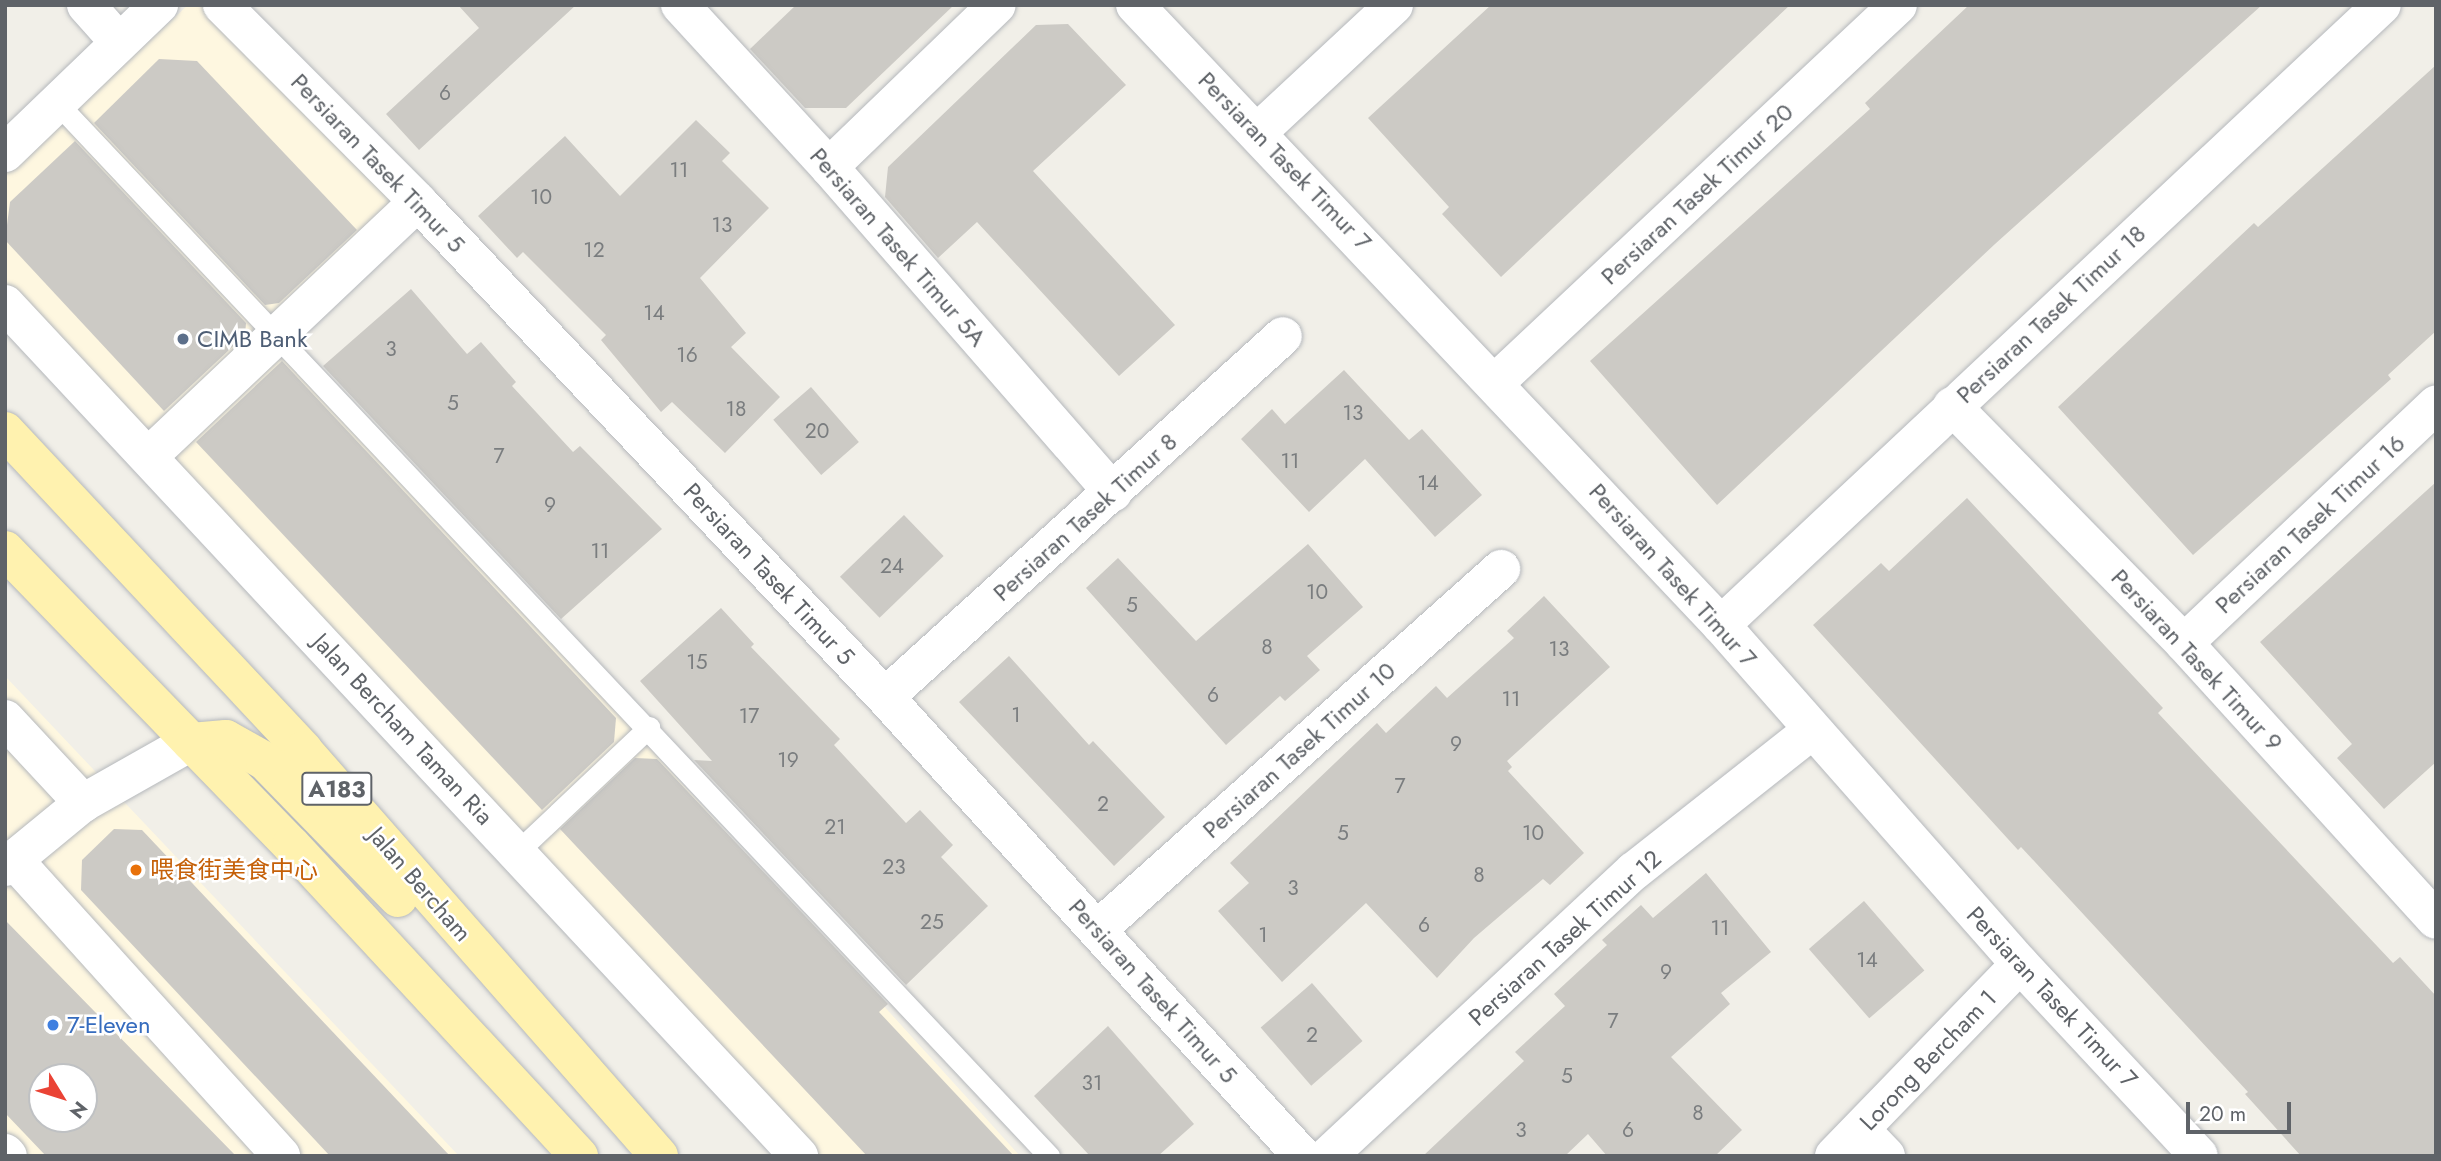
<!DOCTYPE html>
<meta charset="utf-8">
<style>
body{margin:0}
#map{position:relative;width:2441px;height:1161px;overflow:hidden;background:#f1efe8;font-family:Jost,"Noto Sans SC",sans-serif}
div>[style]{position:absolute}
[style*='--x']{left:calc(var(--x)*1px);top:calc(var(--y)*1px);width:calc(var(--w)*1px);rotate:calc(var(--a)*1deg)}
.commercial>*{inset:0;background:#fef7e0}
.building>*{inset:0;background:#cccac5;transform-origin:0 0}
.roads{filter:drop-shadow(0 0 2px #b5b8bc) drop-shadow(0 0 2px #b5b8bc)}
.service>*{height:21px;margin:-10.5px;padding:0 10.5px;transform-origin:10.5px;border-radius:10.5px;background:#fff}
.minor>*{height:38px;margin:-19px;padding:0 19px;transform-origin:19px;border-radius:19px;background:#fff}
.primary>*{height:38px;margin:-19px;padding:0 19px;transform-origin:19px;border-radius:19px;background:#fff2af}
.dots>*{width:19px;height:19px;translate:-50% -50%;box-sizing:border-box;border:4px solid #fff;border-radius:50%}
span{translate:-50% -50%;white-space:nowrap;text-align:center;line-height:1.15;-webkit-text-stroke:5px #fff;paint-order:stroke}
.number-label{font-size:21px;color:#7a7d7f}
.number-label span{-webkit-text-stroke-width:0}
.shield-label span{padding:2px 5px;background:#fff;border:2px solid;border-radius:5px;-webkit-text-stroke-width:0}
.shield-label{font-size:23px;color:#5f6368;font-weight:700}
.street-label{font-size:24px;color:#5f6368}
.service-label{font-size:24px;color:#4e5e75}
.left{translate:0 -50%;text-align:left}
.food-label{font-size:24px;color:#c56008}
.shop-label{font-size:24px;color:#366cbe}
.frame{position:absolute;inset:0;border:7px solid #5f6368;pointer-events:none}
.north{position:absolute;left:28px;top:1063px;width:70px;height:70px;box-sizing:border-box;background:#fff;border:2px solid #bfc1c3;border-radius:50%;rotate:128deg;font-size:19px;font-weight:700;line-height:28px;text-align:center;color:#5f6368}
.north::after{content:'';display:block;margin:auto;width:24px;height:32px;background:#ea4335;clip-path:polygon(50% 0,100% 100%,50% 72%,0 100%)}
.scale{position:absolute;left:2186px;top:1102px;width:105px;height:32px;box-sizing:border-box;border:4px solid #5f6368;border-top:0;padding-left:9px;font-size:21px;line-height:24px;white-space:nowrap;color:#5f6368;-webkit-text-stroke:5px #fff;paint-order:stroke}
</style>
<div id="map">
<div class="commercial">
<div style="clip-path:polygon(188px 5px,223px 5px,415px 213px,282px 343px,1020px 1156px,778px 1156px,5px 330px,5px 173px)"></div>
<div style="clip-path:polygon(evenodd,5px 676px,459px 1156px,5px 1156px,5px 676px,42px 1077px,84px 1077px,84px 1119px,42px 1119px,42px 1077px)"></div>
</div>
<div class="building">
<div style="clip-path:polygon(458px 5px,576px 5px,419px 150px,386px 114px,479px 28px)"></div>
<div style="clip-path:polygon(796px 5px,954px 5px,846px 108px,805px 108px,750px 49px)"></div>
<div style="clip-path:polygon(1491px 5px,1790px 5px,1501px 277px,1442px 214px,1449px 207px,1368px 118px)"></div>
<div style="clip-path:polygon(1969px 5px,2262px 5px,1995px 244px,1717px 505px,1590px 361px,1870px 109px,1865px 103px)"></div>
<div style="clip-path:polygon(1068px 24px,1126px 85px,1033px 171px,1175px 325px,1119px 376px,977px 222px,938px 258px,885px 197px,888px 167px,1036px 25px)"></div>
<div style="clip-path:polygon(159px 59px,197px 61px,357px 230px,279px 303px,265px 305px,94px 123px)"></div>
<div style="clip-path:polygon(2436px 65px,2436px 331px,2388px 375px,2391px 379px,2193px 555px,2058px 407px,2254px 223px,2258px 227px)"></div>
<div style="clip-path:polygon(696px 120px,730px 153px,722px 161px,769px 208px,700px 278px,746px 333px,731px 347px,780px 397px,725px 453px,672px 402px,661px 412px,601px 340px,606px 335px,523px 252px,517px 258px,478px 216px,565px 136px,620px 196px)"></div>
<div style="clip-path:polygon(75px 141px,246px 323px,245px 335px,164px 411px,5px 240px,10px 202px)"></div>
<div style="clip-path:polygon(411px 289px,467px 354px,481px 342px,516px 382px,512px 386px,573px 452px,580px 446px,662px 529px,561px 619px,323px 366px)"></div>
<div style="clip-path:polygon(282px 361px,616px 718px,614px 742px,542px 810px,196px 442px)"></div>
<div style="clip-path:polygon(1344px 370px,1409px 440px,1422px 429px,1482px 495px,1435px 537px,1365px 459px,1309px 512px,1241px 439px,1272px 409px,1285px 424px)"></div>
<div style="left:811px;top:387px;width:73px;height:50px;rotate:49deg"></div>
<div style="clip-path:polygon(2436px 482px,2436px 762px,2384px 809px,2337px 758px,2352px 744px,2260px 642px)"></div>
<div style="clip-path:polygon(1967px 498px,2163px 708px,2158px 713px,2393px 963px,2400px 957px,2436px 996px,2436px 1156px,2301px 1156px,2245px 1094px,2248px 1092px,2021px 847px,2018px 850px,1813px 625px,1881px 563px,1889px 571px)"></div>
<div style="left:904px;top:515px;width:57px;height:89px;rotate:46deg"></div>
<div style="clip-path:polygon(1308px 544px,1363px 607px,1307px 656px,1320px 670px,1285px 701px,1280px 696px,1226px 745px,1086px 588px,1118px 558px,1196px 641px)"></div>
<div style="clip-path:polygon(1544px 596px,1610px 667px,1507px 761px,1512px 767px,1508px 771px,1584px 853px,1550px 885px,1543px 879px,1474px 938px,1437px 978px,1366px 903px,1282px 982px,1218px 911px,1249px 883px,1230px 863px,1377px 723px,1386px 733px,1436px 686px,1447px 698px,1514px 638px,1507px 631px)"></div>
<div style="clip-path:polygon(721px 608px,754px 644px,751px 647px,840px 739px,834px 745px,906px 823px,920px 810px,953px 845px,941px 857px,988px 906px,906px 985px,694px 760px,712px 761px,640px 681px)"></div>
<div style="clip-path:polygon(1009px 656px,1089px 745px,1093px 741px,1165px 817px,1114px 866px,959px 702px)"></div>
<div style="clip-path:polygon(635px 758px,657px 759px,888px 1004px,879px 1012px,1014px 1156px,867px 1156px,560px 829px)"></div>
<div style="clip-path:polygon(114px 829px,142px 830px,450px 1156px,330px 1156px,81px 890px,82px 860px)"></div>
<div style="clip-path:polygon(1706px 873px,1771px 952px,1721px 993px,1730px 1004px,1671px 1057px,1742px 1130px,1715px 1156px,1607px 1156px,1588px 1134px,1565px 1156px,1423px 1156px,1524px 1061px,1515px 1052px,1565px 1006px,1554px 994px,1607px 945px,1602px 940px,1641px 905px,1653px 918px)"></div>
<div style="left:1864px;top:901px;width:92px;height:73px;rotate:49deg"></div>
<div style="clip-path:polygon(evenodd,5px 920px,236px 1156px,46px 1156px,5px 1113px,5px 920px,42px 1077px,84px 1077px,84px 1119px,42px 1119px,42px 1077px)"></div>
<div style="left:1312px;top:983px;width:77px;height:68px;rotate:49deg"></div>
<div style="clip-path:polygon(1108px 1026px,1194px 1124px,1158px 1156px,1090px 1156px,1034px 1096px)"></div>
</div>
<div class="roads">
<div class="service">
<div style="--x:57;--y:103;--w:1447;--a:46.71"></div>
<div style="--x:517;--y:852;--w:182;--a:-43.4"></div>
</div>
<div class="minor">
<div style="--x:86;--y:5;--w:50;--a:48.3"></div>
<div style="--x:222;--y:5;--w:278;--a:45.1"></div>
<div style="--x:418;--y:202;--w:681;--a:46.67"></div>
<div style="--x:885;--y:697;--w:620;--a:47.74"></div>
<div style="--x:680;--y:5;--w:220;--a:47.4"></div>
<div style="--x:829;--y:167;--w:432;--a:48.9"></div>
<div style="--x:1135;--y:5;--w:853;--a:46.61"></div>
<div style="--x:1721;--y:625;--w:452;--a:48.6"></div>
<div style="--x:2020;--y:964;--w:262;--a:47"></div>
<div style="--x:1258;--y:132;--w:186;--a:-43"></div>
<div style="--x:5;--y:153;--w:214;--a:-43.9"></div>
<div style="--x:829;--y:167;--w:233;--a:-44"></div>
<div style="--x:5;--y:304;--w:1165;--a:47.02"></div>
<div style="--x:1496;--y:382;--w:551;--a:-43.16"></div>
<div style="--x:1952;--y:406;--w:332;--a:45.6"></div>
<div style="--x:2184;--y:643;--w:374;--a:47.7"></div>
<div style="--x:149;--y:456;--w:370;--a:-43.4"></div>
<div style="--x:1721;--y:625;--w:906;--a:-43.17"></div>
<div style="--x:2184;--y:643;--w:347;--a:-43.4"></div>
<div style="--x:885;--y:697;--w:537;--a:-42.21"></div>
<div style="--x:5;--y:719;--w:115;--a:47.1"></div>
<div style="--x:13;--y:859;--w:400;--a:47.9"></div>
<div style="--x:5;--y:867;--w:101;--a:-39.4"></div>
<div style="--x:83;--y:803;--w:124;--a:-29.5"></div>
<div style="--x:1097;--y:930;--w:542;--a:-41.78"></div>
<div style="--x:1861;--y:1130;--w:36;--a:46"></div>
<div style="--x:5;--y:1153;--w:4;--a:45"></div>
<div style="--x:1328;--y:1156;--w:418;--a:-43"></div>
<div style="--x:1634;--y:871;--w:226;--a:-38.3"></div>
<div style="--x:1834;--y:1156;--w:267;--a:-45.9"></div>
</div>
<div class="primary">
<div style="--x:5;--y:431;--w:437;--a:46.9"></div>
<div style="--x:303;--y:750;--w:540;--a:48.75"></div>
<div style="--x:5;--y:550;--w:411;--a:45.9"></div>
<div style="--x:291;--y:845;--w:424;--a:47.2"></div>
<div style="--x:191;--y:742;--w:35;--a:-5"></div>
<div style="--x:226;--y:739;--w:45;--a:29.4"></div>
<div style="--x:265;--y:761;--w:191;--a:45.8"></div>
</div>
</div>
<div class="dots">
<div style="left:183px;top:339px;background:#5c6f8a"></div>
<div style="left:136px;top:870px;background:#e8710a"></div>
<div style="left:53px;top:1025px;background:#3f7fe0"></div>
</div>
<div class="number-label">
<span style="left:445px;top:93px">6</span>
<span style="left:679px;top:170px">11</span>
<span style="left:541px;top:197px">10</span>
<span style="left:722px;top:225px">13</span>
<span style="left:594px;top:250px">12</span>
<span style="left:654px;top:313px">14</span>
<span style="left:391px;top:349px">3</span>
<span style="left:687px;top:355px">16</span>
<span style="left:453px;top:403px">5</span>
<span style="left:736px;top:409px">18</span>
<span style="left:1353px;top:413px">13</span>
<span style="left:817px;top:431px">20</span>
<span style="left:499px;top:456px">7</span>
<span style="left:1290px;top:461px">11</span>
<span style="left:1428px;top:483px">14</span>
<span style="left:550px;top:505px">9</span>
<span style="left:600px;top:551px">11</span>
<span style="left:892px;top:566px">24</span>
<span style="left:1317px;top:592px">10</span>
<span style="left:1132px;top:605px">5</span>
<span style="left:1267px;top:647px">8</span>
<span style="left:1559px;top:649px">13</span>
<span style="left:697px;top:662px">15</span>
<span style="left:1213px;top:695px">6</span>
<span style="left:1511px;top:699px">11</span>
<span style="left:1016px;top:715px">1</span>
<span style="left:749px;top:716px">17</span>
<span style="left:1456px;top:744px">9</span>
<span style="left:788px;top:760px">19</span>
<span style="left:1400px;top:786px">7</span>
<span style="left:1103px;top:804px">2</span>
<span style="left:835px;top:827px">21</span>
<span style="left:1343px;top:833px">5</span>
<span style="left:1533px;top:833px">10</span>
<span style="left:894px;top:867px">23</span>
<span style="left:1479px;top:875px">8</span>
<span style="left:1293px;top:888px">3</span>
<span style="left:932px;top:922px">25</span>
<span style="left:1424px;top:925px">6</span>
<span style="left:1720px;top:928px">11</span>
<span style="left:1263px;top:935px">1</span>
<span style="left:1867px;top:960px">14</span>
<span style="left:1666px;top:972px">9</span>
<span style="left:1613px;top:1021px">7</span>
<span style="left:1312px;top:1035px">2</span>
<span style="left:1567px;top:1076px">5</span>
<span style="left:1092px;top:1083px">31</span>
<span style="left:1698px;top:1113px">8</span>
<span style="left:1521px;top:1130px">3</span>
<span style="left:1628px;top:1130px">6</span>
</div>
<div class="shield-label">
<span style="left:337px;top:789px">A183</span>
</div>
<div class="street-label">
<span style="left:1285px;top:161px;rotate:46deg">Persiaran Tasek Timur 7</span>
<span style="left:378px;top:163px;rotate:46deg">Persiaran Tasek Timur 5</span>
<span style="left:1697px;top:194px;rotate:-43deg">Persiaran Tasek Timur 20</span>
<span style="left:898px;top:247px;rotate:49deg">Persiaran Tasek Timur 5A</span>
<span style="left:2051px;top:314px;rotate:-43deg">Persiaran Tasek Timur 18</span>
<span style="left:1085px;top:517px;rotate:-42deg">Persiaran Tasek Timur 8</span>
<span style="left:2310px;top:524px;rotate:-43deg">Persiaran Tasek Timur 16</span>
<span style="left:769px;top:574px;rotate:47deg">Persiaran Tasek Timur 5</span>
<span style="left:1673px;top:575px;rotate:48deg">Persiaran Tasek Timur 7</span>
<span style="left:2197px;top:660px;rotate:47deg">Persiaran Tasek Timur 9</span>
<span style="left:403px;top:729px;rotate:47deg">Jalan Bercham Taman Ria</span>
<span style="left:1299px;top:750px;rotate:-42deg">Persiaran Tasek Timur 10</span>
<span style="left:420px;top:884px;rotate:49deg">Jalan Bercham</span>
<span style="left:1565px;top:938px;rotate:-42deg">Persiaran Tasek Timur 12</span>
<span style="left:1153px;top:991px;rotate:48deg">Persiaran Tasek Timur 5</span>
<span style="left:2052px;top:997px;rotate:47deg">Persiaran Tasek Timur 7</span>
<span style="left:1928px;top:1060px;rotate:-46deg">Lorong Bercham 1</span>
</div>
<div class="service-label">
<span class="left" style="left:197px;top:339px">CIMB Bank</span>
</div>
<div class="food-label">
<span class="left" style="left:150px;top:870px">喂食街美食中心</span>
</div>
<div class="shop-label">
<span class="left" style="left:67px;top:1025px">7-Eleven</span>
</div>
<div class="frame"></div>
<div class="north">N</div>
<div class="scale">20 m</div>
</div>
